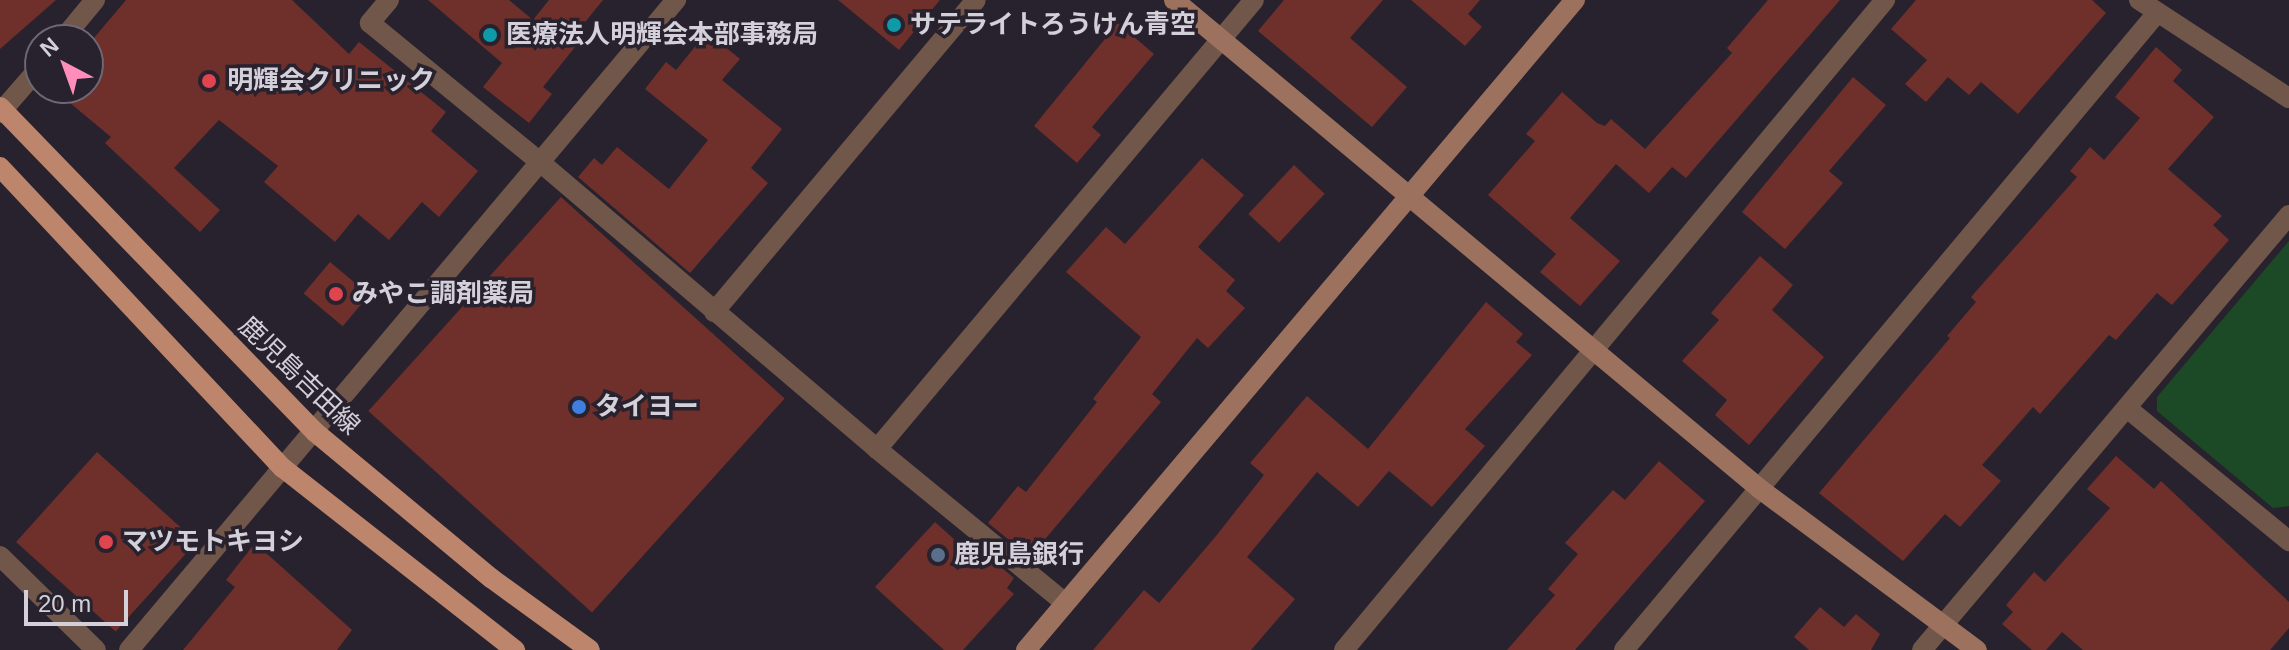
<!DOCTYPE html>
<meta charset="utf-8">
<style>
body{margin:0}
#map{position:relative;width:2289px;height:650px;overflow:hidden;background:#28222f;font-family:Arial,"Noto Sans JP",sans-serif}
div>[style]{position:absolute}
[style*='--x']{left:calc(var(--x)*1px);top:calc(var(--y)*1px);width:calc(var(--w)*1px);rotate:calc(var(--a)*1deg)}
.green>*{inset:0;background:#1c4a27}
.building>*{inset:0;background:#6f2f2a;transform-origin:0 0}
.street>*{height:20px;margin:-10px;padding:0 10px;transform-origin:10px;border-radius:10px;background:#71564a}
.secondary>*{height:20px;margin:-10px;padding:0 10px;transform-origin:10px;border-radius:10px;background:#9c715d}
.primary>*{height:20px;margin:-10px;padding:0 10px;transform-origin:10px;border-radius:10px;background:#bd866c}
.dots>*{width:22px;height:22px;translate:-50% -50%;box-sizing:border-box;border:4px solid #28222f;border-radius:50%}
span{translate:-50% -50%;white-space:nowrap;text-align:center;line-height:1.15;-webkit-text-stroke:7px #28222f;paint-order:stroke}
.poi-label{font-size:26px;color:#d4d0d9;font-weight:700}
.left{translate:0 -50%;text-align:left}
.street-label{font-size:26px;color:#d4d0d9}
.north{position:absolute;left:24px;top:24px;width:80px;height:80px;box-sizing:border-box;background:#28222f;border:2px solid #6d6873;border-radius:50%;rotate:319deg;font-size:22px;font-weight:700;line-height:32px;text-align:center;color:#d4d0d9}
.north::after{content:'';display:block;margin:auto;width:28px;height:36px;background:#ff8eba;clip-path:polygon(50% 0,100% 100%,50% 72%,0 100%)}
.scale{position:absolute;left:24px;top:590px;width:104px;height:36px;box-sizing:border-box;border:4px solid #d4d0d9;border-top:0;padding-left:10px;font-size:24px;line-height:28px;white-space:nowrap;color:#d4d0d9;-webkit-text-stroke:6px #28222f;paint-order:stroke}
</style>
<div id="map">
<div class="green">
<div style="clip-path:polygon(2289px 241px,2289px 506px,2273px 508px,2157px 411px,2157px 397px)"></div>
</div>
<div class="building">
<div style="clip-path:polygon(0 0,56px 0,0 49px)"></div>
<div style="clip-path:polygon(126px 0,292px 0,349px 54px,359px 42px,446px 112px,431px 131px,478px 171px,439px 217px,422px 202px,389px 240px,358px 214px,335px 242px,264px 182px,278px 166px,219px 120px,174px 168px,220px 210px,200px 232px,105px 143px,111px 137px,52px 88px,88px 88px,88px 45px)"></div>
<div style="clip-path:polygon(428px 0,509px 0,533px 20px,549px 0,603px 0,569px 42px,575px 47px,543px 87px,552px 94px,529px 123px,483px 87px,502px 63px)"></div>
<div style="clip-path:polygon(838px 0,940px 0,899px 50px)"></div>
<div style="clip-path:polygon(1284px 0,1383px 0,1350px 38px,1407px 87px,1372px 127px,1258px 31px)"></div>
<div style="clip-path:polygon(1411px 0,1480px 0,1468px 14px,1482px 27px,1465px 46px)"></div>
<div style="clip-path:polygon(1768px 0,1840px 0,1686px 178px,1672px 167px,1649px 193px,1616px 164px,1570px 218px,1620px 261px,1580px 306px,1540px 272px,1556px 254px,1488px 195px,1535px 141px,1526px 134px,1562px 92px,1597px 123px,1605px 126px,1611px 119px,1645px 149px,1732px 53px,1727px 48px)"></div>
<div style="clip-path:polygon(1916px 0,2092px 0,2106px 13px,2018px 114px,1981px 82px,1969px 95px,1948px 77px,1926px 102px,1905px 84px,1927px 60px,1891px 29px)"></div>
<div style="clip-path:polygon(1118px 23px,1154px 54px,1092px 127px,1101px 135px,1077px 163px,1034px 126px)"></div>
<div style="clip-path:polygon(707px 32px,740px 59px,722px 80px,782px 129px,751px 168px,768px 183px,690px 273px,578px 177px,594px 158px,602px 165px,617px 147px,669px 189px,708px 140px,645px 89px,666px 62px,676px 70px)"></div>
<div style="clip-path:polygon(2156px 47px,2182px 70px,2173px 81px,2214px 117px,2168px 169px,2222px 216px,2213px 225px,2229px 240px,2172px 305px,2157px 293px,2116px 340px,2109px 335px,2040px 414px,2033px 407px,1982px 465px,2001px 481px,1960px 527px,1945px 514px,1903px 561px,1819px 493px,1950px 338px,1947px 336px,1976px 302px,1971px 297px,2077px 177px,2070px 171px,2090px 147px,2104px 160px,2140px 118px,2115px 97px)"></div>
<div style="clip-path:polygon(1853px 77px,1886px 105px,1829px 171px,1843px 183px,1785px 249px,1742px 212px)"></div>
<div style="clip-path:polygon(1202px 158px,1244px 195px,1198px 247px,1235px 280px,1226px 291px,1245px 308px,1208px 348px,1197px 338px,1152px 394px,1161px 402px,1030px 557px,988px 523px,1018px 486px,1026px 492px,1097px 402px,1093px 399px,1141px 337px,1066px 272px,1106px 227px,1125px 244px)"></div>
<div style="left:1294px;top:165px;width:42px;height:67px;rotate:43deg"></div>
<div style="left:561px;top:197px;width:301px;height:288px;rotate:42deg"></div>
<div style="clip-path:polygon(1760px 256px,1793px 285px,1772px 310px,1824px 357px,1749px 445px,1715px 415px,1727px 400px,1682px 361px,1719px 320px,1711px 313px)"></div>
<div style="left:330px;top:262px;width:51px;height:41px;rotate:40deg"></div>
<div style="clip-path:polygon(1486px 302px,1523px 334px,1516px 342px,1532px 355px,1465px 429px,1485px 446px,1432px 507px,1389px 471px,1358px 507px,1317px 472px,1247px 557px,1295px 599px,1251px 650px,1093px 650px,1144px 590px,1159px 603px,1216px 536px,1264px 475px,1250px 463px,1307px 396px,1368px 449px)"></div>
<div style="left:97px;top:452px;width:134px;height:121px;rotate:42deg"></div>
<div style="clip-path:polygon(2116px 456px,2154px 489px,2161px 481px,2289px 602px,2289px 628px,2270px 650px,2083px 650px,2062px 632px,2046px 650px,2032px 650px,2002px 624px,2013px 612px,2006px 605px,2034px 572px,2045px 582px,2110px 508px,2087px 489px)"></div>
<div style="clip-path:polygon(1659px 461px,1705px 501px,1575px 650px,1507px 650px,1555px 595px,1548px 589px,1578px 554px,1565px 543px,1613px 490px,1625px 500px)"></div>
<div style="clip-path:polygon(935px 522px,966px 550px,972px 543px,1014px 578px,1007px 588px,1014px 594px,963px 650px,944px 650px,875px 587px)"></div>
<div style="clip-path:polygon(255px 543px,352px 630px,337px 650px,183px 650px,235px 587px,226px 580px)"></div>
<div style="clip-path:polygon(1820px 607px,1844px 627px,1856px 614px,1880px 634px,1871px 650px,1809px 650px,1794px 637px)"></div>
</div>
<div class="street">
<div style="--x:389;--y:0;--w:30;--a:130"></div>
<div style="--x:370;--y:23;--w:220;--a:39.3"></div>
<div style="--x:540;--y:162;--w:212;--a:-50"></div>
<div style="--x:2139;--y:0;--w:179;--a:33.2"></div>
<div style="--x:62;--y:40;--w:52;--a:-50.5"></div>
<div style="--x:0;--y:113;--w:61;--a:-49"></div>
<div style="--x:714;--y:312;--w:407;--a:-50"></div>
<div style="--x:2127;--y:408;--w:210;--a:39.4"></div>
<div style="--x:877;--y:449;--w:586;--a:-49.98"></div>
<div style="--x:0;--y:556;--w:134;--a:44.4"></div>
<div style="--x:129;--y:650;--w:638;--a:-49.9"></div>
<div style="--x:540;--y:162;--w:443;--a:40.4"></div>
<div style="--x:877;--y:449;--w:240;--a:39.3"></div>
<div style="--x:1344;--y:650;--w:846;--a:-50.23"></div>
<div style="--x:1624;--y:650;--w:831;--a:-50.08"></div>
<div style="--x:1922;--y:650;--w:569;--a:-49.85"></div>
</div>
<div class="secondary">
<div style="--x:1174;--y:0;--w:763;--a:39.84"></div>
<div style="--x:1760;--y:489;--w:270;--a:36.6"></div>
<div style="--x:1026;--y:650;--w:851;--a:-49.82"></div>
</div>
<div class="primary">
<div style="--x:0;--y:107;--w:453;--a:45.9"></div>
<div style="--x:315;--y:432;--w:229;--a:39.7"></div>
<div style="--x:491;--y:578;--w:122;--a:36"></div>
<div style="--x:0;--y:167;--w:413;--a:46.8"></div>
<div style="--x:283;--y:468;--w:295;--a:38.1"></div>
</div>
<div class="dots">
<div style="left:894px;top:25px;background:#0f9aa8"></div>
<div style="left:490px;top:35px;background:#0f9aa8"></div>
<div style="left:209px;top:81px;background:#e0444e"></div>
<div style="left:336px;top:294px;background:#e0444e"></div>
<div style="left:579px;top:407px;background:#3f7fe0"></div>
<div style="left:106px;top:542px;background:#e0444e"></div>
<div style="left:938px;top:555px;background:#5c6f8a"></div>
</div>
<div class="poi-label">
<span class="left" style="left:910px;top:25px">サテライトろうけん青空</span>
<span class="left" style="left:506px;top:35px">医療法人明輝会本部事務局</span>
<span class="left" style="left:227px;top:81px">明輝会クリニック</span>
<span class="left" style="left:352px;top:294px">みやこ調剤薬局</span>
<span class="left" style="left:595px;top:407px">タイヨー</span>
<span class="left" style="left:122px;top:542px">マツモトキヨシ</span>
<span class="left" style="left:954px;top:555px">鹿児島銀行</span>
</div>
<div class="street-label">
<span style="left:299px;top:376px;rotate:44deg">鹿児島吉田線</span>
</div>
<div class="north">N</div>
<div class="scale">20 m</div>
</div>
